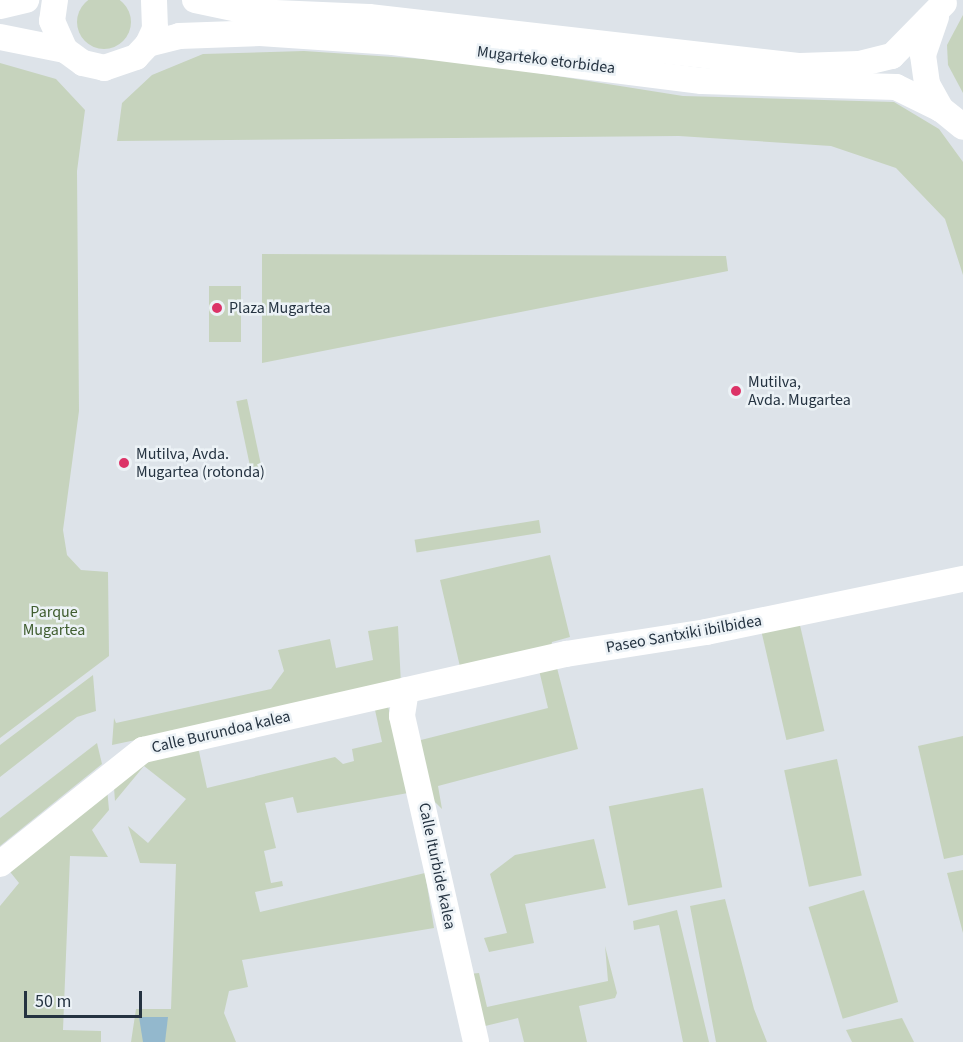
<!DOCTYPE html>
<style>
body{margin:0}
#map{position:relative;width:963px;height:1042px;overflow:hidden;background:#dde3e9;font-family:"Source Sans 3",sans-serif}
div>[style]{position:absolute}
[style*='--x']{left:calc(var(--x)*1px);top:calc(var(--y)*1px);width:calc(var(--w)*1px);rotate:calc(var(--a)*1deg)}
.green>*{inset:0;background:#c6d3bd;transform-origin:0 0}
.round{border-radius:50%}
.water>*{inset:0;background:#93b8cd}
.secondary>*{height:26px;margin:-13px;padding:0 13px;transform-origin:13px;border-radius:13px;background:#fff}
.dots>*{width:16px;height:16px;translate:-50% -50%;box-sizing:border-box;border:3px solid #ecf2f6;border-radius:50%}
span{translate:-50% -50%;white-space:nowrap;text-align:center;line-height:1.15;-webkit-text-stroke:5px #ecf2f6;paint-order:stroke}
.street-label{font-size:16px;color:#253341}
.poi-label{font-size:16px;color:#253341}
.left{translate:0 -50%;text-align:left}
.park-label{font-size:16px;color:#405e30}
.scale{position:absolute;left:24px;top:991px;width:118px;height:27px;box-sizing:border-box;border:3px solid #253341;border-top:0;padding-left:8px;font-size:18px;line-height:21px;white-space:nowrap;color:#253341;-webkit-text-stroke:4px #ecf2f6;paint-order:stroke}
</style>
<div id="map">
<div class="green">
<div class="round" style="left:77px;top:-5px;width:54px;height:54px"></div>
<div style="clip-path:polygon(963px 15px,963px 93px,948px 65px,947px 45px)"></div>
<div style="clip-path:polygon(304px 51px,468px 62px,683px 96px,894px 102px,939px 129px,963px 162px,963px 275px,945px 219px,896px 168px,831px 146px,679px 136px,117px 141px,122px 103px,152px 75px,203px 54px)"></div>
<div style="clip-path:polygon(0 63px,56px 79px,85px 110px,77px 171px,79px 411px,63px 530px,67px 555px,81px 570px,108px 572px,109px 656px,0 738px)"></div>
<div style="clip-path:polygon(262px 254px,726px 256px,728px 271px,262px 363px)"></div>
<div style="left:209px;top:286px;width:32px;height:56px"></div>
<div style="left:247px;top:399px;width:79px;height:11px;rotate:78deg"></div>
<div style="left:539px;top:520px;width:13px;height:126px;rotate:81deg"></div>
<div style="clip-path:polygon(550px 555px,570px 637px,552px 642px,550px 651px,461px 671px,440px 580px)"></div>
<div style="left:799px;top:621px;width:113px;height:39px;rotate:77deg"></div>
<div style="clip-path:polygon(398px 626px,401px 684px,112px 745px,114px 718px,116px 723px,271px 689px,284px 671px,278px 650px,330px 639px,336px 668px,373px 660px,368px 631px)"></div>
<div style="clip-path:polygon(556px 664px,578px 749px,438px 786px,442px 809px,428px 795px,417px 741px,548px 708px,539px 670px)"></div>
<div style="clip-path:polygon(93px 675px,96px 711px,77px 717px,0 777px,0 745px)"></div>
<div style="clip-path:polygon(388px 706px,408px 793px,297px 813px,293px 797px,265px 803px,276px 848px,264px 851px,271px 883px,282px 881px,283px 886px,255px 892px,260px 912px,425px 873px,434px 928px,242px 960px,248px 987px,229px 991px,224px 1013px,236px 1042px,131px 1042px,136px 1009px,171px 1009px,176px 864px,140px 863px,128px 826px,148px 843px,186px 799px,144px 766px,115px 801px,113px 775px,141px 756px,198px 747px,207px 788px,335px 757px,343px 764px,354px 761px,352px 749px,382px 742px,375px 710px)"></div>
<div style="clip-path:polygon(963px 736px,963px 855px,944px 859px,918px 746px)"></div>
<div style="clip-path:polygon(97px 743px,102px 764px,0 846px,0 818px)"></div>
<div style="left:837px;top:759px;width:119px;height:54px;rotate:78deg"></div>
<div style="clip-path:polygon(107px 788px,109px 810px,92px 830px,108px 857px,70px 856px,63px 1030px,101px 1031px,101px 1042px,0 1042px,0 906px,19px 883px,7px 868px)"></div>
<div style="left:703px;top:788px;width:101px;height:96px;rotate:79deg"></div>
<div style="clip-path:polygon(594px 839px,606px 888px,525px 904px,534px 943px,489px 952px,484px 938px,507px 933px,490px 874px,515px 855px)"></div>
<div style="clip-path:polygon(963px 870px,963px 933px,947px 873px)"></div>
<div style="left:864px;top:890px;width:117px;height:58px;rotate:73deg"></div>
<div style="clip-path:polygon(725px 899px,754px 1009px,767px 1042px,716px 1042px,690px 906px)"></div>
<div style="clip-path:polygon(677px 910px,709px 1042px,683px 1042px,659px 925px,634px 930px,633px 921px)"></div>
<div style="clip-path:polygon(605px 946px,617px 993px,615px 998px,579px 1006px,587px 1042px,524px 1042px,518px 1018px,481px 1027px,469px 974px,479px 973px,487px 1007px,608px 981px)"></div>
<div style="clip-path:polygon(902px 1018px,914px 1042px,852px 1042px,846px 1030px)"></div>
</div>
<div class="water">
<div style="clip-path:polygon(139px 1017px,168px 1017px,165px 1042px,143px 1042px)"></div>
</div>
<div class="secondary">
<div style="--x:55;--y:0;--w:21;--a:98"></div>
<div style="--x:52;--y:21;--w:32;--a:66"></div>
<div style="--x:65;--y:50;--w:22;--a:36"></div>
<div style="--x:83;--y:63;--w:22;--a:13"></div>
<div style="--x:104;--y:68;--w:34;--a:-19"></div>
<div style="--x:136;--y:57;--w:18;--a:-47"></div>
<div style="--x:148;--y:44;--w:17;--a:-65"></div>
<div style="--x:155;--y:29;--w:29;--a:-92"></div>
<div style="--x:195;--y:0;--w:58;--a:11.9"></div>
<div style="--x:252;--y:12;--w:117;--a:2.4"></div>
<div style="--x:369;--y:17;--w:434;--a:6.5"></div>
<div style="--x:800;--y:66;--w:59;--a:-1.9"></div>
<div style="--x:859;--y:64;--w:34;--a:-14"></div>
<div style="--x:892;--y:56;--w:74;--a:-45.5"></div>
<div style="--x:0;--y:6;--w:27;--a:-13"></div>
<div style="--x:936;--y:17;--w:40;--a:108.9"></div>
<div style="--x:923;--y:55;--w:29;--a:82"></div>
<div style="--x:927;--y:84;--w:29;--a:61"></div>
<div style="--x:941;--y:109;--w:28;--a:39"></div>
<div style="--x:0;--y:37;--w:66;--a:11.3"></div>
<div style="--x:148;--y:44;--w:32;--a:-14"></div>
<div style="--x:179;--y:36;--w:81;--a:-2.1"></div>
<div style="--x:260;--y:33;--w:133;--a:3.9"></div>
<div style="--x:393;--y:42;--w:311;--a:7.2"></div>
<div style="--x:702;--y:81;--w:194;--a:1.8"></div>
<div style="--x:896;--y:87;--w:50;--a:26.1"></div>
<div style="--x:406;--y:690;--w:26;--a:99"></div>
<div style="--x:402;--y:716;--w:334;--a:77.2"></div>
<div style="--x:0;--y:864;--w:183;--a:-38.6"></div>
<div style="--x:143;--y:750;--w:434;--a:-12.8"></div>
<div style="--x:566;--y:654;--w:142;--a:-8.9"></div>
<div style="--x:706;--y:632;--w:262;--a:-11.7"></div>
</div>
<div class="dots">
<div style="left:217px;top:308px;background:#dc3367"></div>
<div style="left:736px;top:391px;background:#dc3367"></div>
<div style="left:124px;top:463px;background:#dc3367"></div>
</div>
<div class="street-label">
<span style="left:546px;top:60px;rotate:7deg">Mugarteko etorbidea</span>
<span style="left:684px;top:634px;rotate:-10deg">Paseo Santxiki ibilbidea</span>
<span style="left:221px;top:732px;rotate:-13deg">Calle Burundoa kalea</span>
<span style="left:437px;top:866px;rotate:78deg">Calle Iturbide kalea</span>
</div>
<div class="poi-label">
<span class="left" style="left:229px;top:308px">Plaza Mugartea</span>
<span class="left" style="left:748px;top:391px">Mutilva,<br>Avda. Mugartea</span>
<span class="left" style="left:136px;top:463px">Mutilva, Avda.<br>Mugartea (rotonda)</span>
</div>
<div class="park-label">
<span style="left:54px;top:621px">Parque<br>Mugartea</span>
</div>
<div class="scale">50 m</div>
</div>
